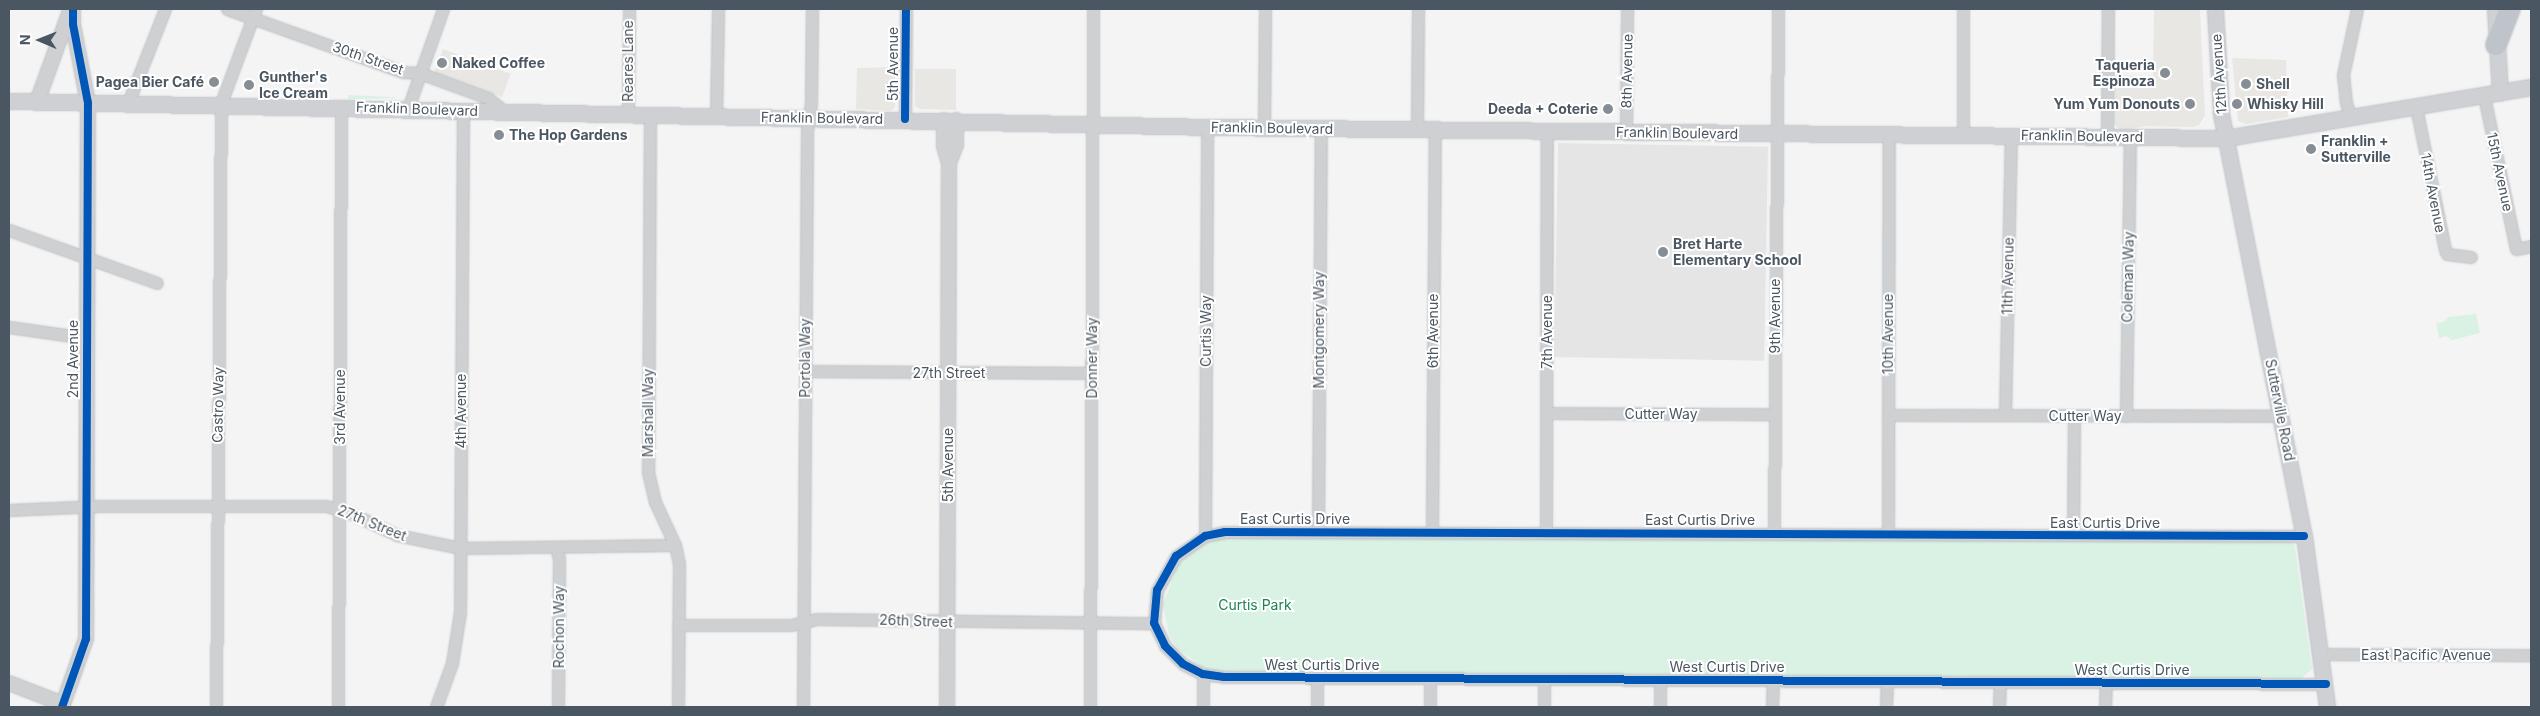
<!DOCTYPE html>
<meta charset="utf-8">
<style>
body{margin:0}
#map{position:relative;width:2540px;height:716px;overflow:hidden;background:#f4f4f4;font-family:Inter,sans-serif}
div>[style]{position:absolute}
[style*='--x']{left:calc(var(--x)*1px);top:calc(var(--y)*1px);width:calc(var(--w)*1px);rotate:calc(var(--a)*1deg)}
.commercial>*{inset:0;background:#e8e7e3;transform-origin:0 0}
.education>*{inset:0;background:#e6e5e6;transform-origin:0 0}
.green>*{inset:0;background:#d9f2e3}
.roads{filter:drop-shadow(0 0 1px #b9bec3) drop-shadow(0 0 1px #b9bec3)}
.minor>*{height:11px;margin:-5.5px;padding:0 5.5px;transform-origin:5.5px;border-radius:5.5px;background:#ced0d2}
.tertiary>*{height:14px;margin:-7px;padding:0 7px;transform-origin:7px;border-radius:7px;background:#ced0d2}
.secondary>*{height:15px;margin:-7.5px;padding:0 7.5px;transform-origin:7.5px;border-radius:7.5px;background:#ced0d4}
.motorway>*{height:20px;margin:-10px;padding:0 10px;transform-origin:10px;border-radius:10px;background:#bec4c9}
.cycleway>*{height:8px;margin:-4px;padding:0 4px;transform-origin:4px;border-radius:4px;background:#0057b8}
.dots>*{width:14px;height:14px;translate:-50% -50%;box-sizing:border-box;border:2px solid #fff;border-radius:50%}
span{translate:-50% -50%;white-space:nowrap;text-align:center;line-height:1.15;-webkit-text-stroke:4px #fff;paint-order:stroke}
.street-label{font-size:14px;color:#4a5661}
.poi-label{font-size:14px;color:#4a5661;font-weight:700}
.left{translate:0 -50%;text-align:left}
.right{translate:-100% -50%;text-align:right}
.park-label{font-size:14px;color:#17864f}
.frame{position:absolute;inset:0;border:10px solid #4a5661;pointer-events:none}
.north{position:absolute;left:15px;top:15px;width:50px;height:50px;-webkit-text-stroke:4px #fff;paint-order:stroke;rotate:271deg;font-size:14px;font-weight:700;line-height:20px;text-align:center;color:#4a5661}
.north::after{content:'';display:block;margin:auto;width:18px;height:22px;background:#4a5661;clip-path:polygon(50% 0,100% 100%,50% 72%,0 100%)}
</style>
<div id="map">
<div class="commercial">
<div style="clip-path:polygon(2154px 9px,2200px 10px,2205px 115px,2199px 125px,2192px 127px,2146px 126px,2121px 131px,2114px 124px,2115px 75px,2153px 76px)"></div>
<div style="left:443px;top:49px;width:72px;height:25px;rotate:20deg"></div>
<div style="clip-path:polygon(2232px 58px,2286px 60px,2288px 117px,2246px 124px,2238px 121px)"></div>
<div style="clip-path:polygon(895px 67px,895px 107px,891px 111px,856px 109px,857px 68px)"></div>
<div style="clip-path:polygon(915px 69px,956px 69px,956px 110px,920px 109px,915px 106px)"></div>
</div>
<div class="education">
<div style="left:1558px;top:143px;width:210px;height:214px;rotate:1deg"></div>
</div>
<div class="green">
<div style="clip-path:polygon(348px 95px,393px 97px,398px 98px,348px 99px)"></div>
<div style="clip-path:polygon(2476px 314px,2480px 333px,2452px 340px,2446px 336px,2439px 338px,2436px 323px,2444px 322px,2448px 317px)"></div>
<div style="clip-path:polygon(1228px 537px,2287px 539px,2294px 542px,2296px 555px,2312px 669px,2301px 679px,1208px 671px,1177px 648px,1169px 635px,1163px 604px,1179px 563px,1206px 542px)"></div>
</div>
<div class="roads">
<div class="minor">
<div style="--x:227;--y:9;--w:187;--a:19.7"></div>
<div style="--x:403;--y:72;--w:17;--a:3"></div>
<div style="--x:420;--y:73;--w:72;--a:20.2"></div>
<div style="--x:488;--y:98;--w:22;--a:39"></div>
<div style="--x:2484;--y:96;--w:156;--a:78.2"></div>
<div style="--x:2516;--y:249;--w:15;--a:-11"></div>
<div style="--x:128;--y:103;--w:101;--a:-68.5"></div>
<div style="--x:2416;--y:107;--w:146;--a:78.5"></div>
<div style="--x:2445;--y:250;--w:4;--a:63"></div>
<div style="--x:2447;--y:254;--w:24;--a:7"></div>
<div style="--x:408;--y:108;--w:105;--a:-70.5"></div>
<div style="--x:628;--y:113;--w:104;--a:-89.4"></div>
<div style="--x:650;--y:113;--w:359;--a:90.3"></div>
<div style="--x:648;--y:472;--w:31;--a:77"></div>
<div style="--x:655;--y:502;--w:47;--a:65.1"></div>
<div style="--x:675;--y:545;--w:19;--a:78"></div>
<div style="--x:679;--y:564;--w:143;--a:90.4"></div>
<div style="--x:716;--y:116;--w:107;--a:-88.9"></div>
<div style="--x:2351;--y:118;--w:16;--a:-108"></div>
<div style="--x:2346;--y:103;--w:28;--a:-96"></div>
<div style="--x:2343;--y:75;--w:67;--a:-78"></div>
<div style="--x:905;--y:119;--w:110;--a:-89.5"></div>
<div style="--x:1264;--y:128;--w:119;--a:-89.5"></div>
<div style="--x:1417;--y:129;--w:120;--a:-89.5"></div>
<div style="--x:1626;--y:132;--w:123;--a:-89.5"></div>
<div style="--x:1963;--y:135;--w:126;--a:-90"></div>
<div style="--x:2107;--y:137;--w:128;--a:-89.6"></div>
<div style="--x:9;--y:230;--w:157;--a:19.7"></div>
<div style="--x:9;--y:327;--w:78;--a:8.1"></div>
<div style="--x:805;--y:371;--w:287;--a:0.4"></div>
<div style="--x:1547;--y:413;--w:228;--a:0.3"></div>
<div style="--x:1888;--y:415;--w:394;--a:0.1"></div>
<div style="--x:2005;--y:415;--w:279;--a:-88.8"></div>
<div style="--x:2126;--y:416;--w:279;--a:-89.2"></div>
<div style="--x:9;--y:510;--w:89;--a:-2.6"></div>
<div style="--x:98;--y:506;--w:228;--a:0"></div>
<div style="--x:326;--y:506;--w:25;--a:16"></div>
<div style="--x:350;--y:513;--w:52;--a:25.1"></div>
<div style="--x:397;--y:535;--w:64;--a:11.7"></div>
<div style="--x:460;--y:548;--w:215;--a:-0.8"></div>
<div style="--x:1432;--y:531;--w:401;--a:-89.6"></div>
<div style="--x:1318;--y:532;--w:404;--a:-89.6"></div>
<div style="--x:1546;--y:532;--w:401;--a:-89.9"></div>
<div style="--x:1774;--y:533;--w:524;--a:-89.56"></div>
<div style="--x:1888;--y:534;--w:400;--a:-89.9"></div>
<div style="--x:2073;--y:535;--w:119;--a:-89.5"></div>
<div style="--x:1205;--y:536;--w:409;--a:-89.7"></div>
<div style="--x:2304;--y:536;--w:1079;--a:-179.79"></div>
<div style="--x:1225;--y:532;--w:20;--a:169"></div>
<div style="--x:1205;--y:536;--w:35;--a:145"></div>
<div style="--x:1176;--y:556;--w:39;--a:119"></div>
<div style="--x:1157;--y:590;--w:33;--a:95"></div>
<div style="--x:1154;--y:623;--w:25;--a:64"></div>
<div style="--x:1165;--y:646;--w:25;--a:45"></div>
<div style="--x:1183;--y:664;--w:22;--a:27"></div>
<div style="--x:1203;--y:674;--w:21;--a:8"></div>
<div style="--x:1224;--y:677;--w:1102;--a:0.36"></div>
<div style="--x:556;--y:547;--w:12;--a:76"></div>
<div style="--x:559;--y:559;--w:148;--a:90.4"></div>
<div style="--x:678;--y:625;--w:113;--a:0"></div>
<div style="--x:791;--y:625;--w:26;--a:-13"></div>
<div style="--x:816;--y:619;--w:338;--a:0.7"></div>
<div style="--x:2320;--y:654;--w:211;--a:0.3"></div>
<div style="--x:216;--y:707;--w:604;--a:-89.53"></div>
<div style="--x:221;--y:103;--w:100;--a:-69.6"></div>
<div style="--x:338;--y:707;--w:601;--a:-89.71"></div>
<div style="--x:436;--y:707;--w:47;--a:-70"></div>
<div style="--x:452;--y:663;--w:52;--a:-81.1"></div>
<div style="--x:460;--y:612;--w:501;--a:-89.66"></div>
<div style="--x:803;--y:707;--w:576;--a:-89.6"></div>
<div style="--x:807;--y:131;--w:29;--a:-82"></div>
<div style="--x:811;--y:102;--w:93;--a:-89.4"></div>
<div style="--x:1090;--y:707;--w:698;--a:-89.75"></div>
<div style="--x:1203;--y:707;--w:33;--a:-90"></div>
<div style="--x:1317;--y:707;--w:30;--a:-90"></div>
<div style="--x:1430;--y:707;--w:29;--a:-90"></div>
<div style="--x:1544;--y:707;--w:28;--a:-90"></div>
<div style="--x:1660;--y:707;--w:27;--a:-90"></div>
<div style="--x:1772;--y:707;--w:27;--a:-88"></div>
<div style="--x:1886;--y:707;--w:26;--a:-88"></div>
<div style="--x:1999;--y:707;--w:25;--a:-88"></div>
<div style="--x:2105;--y:707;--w:25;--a:-88"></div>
</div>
<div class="tertiary">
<div style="--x:37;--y:102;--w:97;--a:-70.1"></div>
<div style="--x:944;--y:120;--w:26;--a:90"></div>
<div style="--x:944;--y:146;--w:18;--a:74"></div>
<div style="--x:949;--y:163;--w:544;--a:90.21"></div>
<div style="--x:949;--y:163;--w:19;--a:-69"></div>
<div style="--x:956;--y:145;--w:25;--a:-90"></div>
<div style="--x:9;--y:683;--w:58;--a:21.3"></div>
<div style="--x:62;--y:707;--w:72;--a:-70.6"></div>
<div style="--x:86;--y:639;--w:536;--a:-89.79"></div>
<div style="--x:88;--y:103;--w:80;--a:-100.8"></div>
<div style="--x:73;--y:24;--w:15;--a:-90"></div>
</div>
<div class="secondary">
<div style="--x:2215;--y:9;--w:105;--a:86.7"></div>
<div style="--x:2221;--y:114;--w:430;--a:78.9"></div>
<div style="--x:2304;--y:536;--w:173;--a:82.3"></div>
<div style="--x:2495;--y:9;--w:84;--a:86.6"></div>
<div style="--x:9;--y:101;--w:1198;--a:1.24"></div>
<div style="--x:1207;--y:127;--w:1019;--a:0.62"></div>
<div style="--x:2226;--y:138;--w:309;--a:-9.5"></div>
</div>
<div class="motorway">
<div style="--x:2496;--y:45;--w:39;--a:-69"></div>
</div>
</div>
<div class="cycleway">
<div style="--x:905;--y:119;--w:110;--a:-89.5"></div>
<div style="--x:2304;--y:536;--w:1079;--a:-179.79"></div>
<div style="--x:1225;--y:532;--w:20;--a:169"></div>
<div style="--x:1205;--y:536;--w:35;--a:145"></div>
<div style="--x:1176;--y:556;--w:39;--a:119"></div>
<div style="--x:1157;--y:590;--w:33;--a:95"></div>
<div style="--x:1154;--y:623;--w:25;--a:64"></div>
<div style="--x:1165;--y:646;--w:25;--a:45"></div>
<div style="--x:1183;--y:664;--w:22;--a:27"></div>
<div style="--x:1203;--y:674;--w:21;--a:8"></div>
<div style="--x:1224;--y:677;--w:1102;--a:0.36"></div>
<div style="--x:62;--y:707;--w:72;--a:-70.6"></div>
<div style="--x:86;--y:639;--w:536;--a:-89.79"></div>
<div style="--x:88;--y:103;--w:80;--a:-100.8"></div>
<div style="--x:73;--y:24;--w:15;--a:-90"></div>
</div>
<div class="dots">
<div style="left:442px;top:63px;background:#868d94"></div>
<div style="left:2165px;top:73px;background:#868d94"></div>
<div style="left:214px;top:82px;background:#868d94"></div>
<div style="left:2246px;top:84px;background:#868d94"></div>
<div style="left:249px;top:85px;background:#868d94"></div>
<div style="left:2190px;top:104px;background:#868d94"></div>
<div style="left:2237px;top:104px;background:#868d94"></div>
<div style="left:1608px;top:109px;background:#868d94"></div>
<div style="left:499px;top:135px;background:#868d94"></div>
<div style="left:2311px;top:149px;background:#868d94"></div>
<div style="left:1663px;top:252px;background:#868d94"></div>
</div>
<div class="street-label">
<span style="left:368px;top:58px;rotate:19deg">30th Street</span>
<span style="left:628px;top:61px;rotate:-90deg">Reares Lane</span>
<span style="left:893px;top:64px;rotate:-90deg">5th Avenue</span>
<span style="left:1627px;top:71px;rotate:-89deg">8th Avenue</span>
<span style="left:2219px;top:74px;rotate:-94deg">12th Avenue</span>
<span style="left:417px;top:109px;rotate:2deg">Franklin Boulevard</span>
<span style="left:822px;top:118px;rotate:1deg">Franklin Boulevard</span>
<span style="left:1272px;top:128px;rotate:1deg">Franklin Boulevard</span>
<span style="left:1677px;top:133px;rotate:1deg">Franklin Boulevard</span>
<span style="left:2082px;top:136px;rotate:1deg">Franklin Boulevard</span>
<span style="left:2500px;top:172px;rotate:78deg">15th Avenue</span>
<span style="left:2433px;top:193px;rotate:79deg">14th Avenue</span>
<span style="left:2008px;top:276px;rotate:-89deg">11th Avenue</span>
<span style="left:2128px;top:277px;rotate:-89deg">Coleman Way</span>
<span style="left:1775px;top:316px;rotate:-90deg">9th Avenue</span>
<span style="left:1319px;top:330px;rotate:-90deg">Montgomery Way</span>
<span style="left:1206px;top:331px;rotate:-90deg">Curtis Way</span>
<span style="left:1433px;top:331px;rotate:-90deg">6th Avenue</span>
<span style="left:1547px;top:332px;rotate:-90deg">7th Avenue</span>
<span style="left:1888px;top:334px;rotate:-90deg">10th Avenue</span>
<span style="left:805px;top:358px;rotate:-90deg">Portola Way</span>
<span style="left:1092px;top:358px;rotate:-90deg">Donner Way</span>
<span style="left:73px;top:359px;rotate:-90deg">2nd Avenue</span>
<span style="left:949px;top:373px">27th Street</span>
<span style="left:218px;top:405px;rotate:-89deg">Castro Way</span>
<span style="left:340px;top:407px;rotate:-90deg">3rd Avenue</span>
<span style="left:2280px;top:410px;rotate:79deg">Sutterville Road</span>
<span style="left:461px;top:411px;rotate:-90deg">4th Avenue</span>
<span style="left:648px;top:413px;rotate:-90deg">Marshall Way</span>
<span style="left:1661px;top:414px">Cutter Way</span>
<span style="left:2085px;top:416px">Cutter Way</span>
<span style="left:948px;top:465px;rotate:-90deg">5th Avenue</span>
<span style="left:1295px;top:519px">East Curtis Drive</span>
<span style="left:1700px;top:520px">East Curtis Drive</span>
<span style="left:372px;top:523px;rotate:22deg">27th Street</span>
<span style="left:2105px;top:523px">East Curtis Drive</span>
<span style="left:916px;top:621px;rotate:2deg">26th Street</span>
<span style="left:559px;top:627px;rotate:-90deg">Rochon Way</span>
<span style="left:2426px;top:655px">East Pacific Avenue</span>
<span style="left:1322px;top:665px">West Curtis Drive</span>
<span style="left:1727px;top:667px">West Curtis Drive</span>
<span style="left:2132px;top:670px">West Curtis Drive</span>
</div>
<div class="poi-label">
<span class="left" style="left:452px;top:63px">Naked Coffee</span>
<span class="right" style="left:2155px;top:73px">Taqueria<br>Espinoza</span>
<span class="left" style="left:259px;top:85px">Gunther's<br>Ice Cream</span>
<span class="right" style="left:204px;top:82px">Pagea Bier Café</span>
<span class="left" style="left:2256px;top:84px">Shell</span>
<span class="right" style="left:2180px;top:104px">Yum Yum Donouts</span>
<span class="left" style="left:2247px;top:104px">Whisky Hill</span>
<span class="right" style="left:1598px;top:109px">Deeda + Coterie</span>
<span class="left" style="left:509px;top:135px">The Hop Gardens</span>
<span class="left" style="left:2321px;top:149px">Franklin +<br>Sutterville</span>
<span class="left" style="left:1673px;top:252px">Bret Harte<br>Elementary School</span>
</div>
<div class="park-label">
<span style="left:1255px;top:605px">Curtis Park</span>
</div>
<div class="frame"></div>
<div class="north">N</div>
</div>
